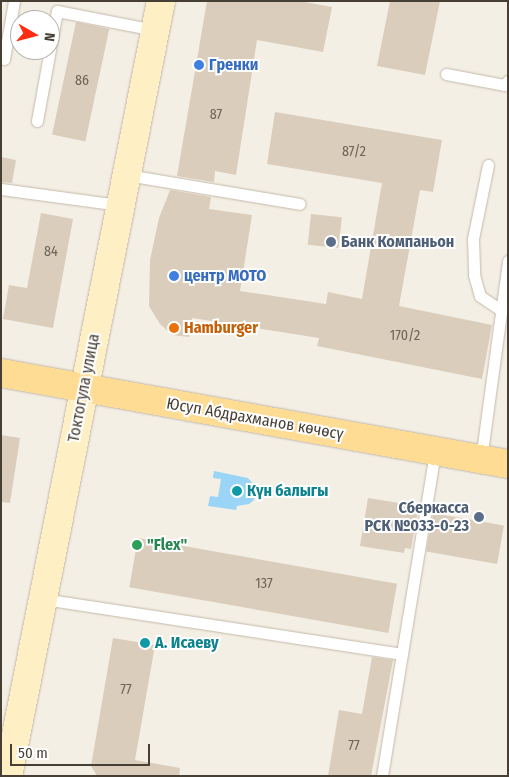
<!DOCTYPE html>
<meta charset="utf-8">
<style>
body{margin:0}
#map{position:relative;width:509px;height:777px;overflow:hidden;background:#f4efe5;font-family:"Fira Sans Condensed",sans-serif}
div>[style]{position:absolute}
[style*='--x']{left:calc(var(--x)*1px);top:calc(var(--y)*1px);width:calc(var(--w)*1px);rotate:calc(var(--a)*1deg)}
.water>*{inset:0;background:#9ad5f7}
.building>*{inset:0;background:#dacdbc;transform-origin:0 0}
.roads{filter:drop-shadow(0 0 1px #c4b9a9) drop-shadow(0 0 1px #c4b9a9)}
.lane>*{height:11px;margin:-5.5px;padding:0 5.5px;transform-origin:5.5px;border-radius:5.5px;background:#fff}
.secondary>*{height:28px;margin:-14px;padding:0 14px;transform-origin:14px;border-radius:14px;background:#ffefc4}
.primary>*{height:28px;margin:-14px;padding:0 14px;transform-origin:14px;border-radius:14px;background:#ffdc93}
.dots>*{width:14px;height:14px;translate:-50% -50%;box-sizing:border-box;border:2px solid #fff;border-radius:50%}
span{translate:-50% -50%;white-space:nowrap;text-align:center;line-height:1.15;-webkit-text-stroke:4px #fff;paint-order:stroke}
.number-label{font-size:14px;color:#6c6256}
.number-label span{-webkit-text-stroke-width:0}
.shop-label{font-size:16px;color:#366cbe;font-weight:700}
.left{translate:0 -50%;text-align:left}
.service-label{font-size:16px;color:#4e5e75;font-weight:700}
.right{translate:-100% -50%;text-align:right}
.food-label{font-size:16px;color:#c56008;font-weight:700}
.street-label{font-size:16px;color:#473f34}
.culture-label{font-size:16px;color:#0d838f;font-weight:700}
.leisure-label{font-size:16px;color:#27864d;font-weight:700}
.frame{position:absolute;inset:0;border:2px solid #473f34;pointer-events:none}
.north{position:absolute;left:10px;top:10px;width:50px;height:50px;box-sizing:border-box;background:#fff;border:1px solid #b5b2ae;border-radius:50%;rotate:98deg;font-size:14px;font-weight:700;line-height:20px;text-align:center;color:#473f34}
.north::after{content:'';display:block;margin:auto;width:18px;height:22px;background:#ff2c11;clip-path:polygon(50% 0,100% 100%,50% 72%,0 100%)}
.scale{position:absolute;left:10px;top:744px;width:140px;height:22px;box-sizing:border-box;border:2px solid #473f34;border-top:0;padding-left:6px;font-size:15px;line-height:18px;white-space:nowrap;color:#473f34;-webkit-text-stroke:4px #fff;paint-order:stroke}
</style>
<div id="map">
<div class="water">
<div style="clip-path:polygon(214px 471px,248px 478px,256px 487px,254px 500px,249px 504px,237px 506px,236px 510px,208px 506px,210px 496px,218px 497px,221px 479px,213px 478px)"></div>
</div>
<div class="building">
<div style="clip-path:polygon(207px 1px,299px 1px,332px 7px,323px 52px,257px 40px,236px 175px,215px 171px,214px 182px,177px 176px)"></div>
<div style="clip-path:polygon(390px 1px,440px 1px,425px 75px,377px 66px)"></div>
<div style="left:76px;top:22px;width:34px;height:115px;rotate:12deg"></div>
<div style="clip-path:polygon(275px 112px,442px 140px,433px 192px,420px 190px,399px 306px,492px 325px,482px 379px,317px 346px,319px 338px,192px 318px,189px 337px,172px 335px,160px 324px,149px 306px,150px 260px,159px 218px,170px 190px,211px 197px,209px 209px,252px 215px,240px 291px,326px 304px,328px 292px,362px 299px,382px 183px,267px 164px)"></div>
<div style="clip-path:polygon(1px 157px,16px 160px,12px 183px,1px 182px)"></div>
<div style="clip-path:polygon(41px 213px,73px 219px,53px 328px,3px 319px,9px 285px,27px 288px)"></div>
<div style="left:311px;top:214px;width:31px;height:31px;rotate:6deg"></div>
<div style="clip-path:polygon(1px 435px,20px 438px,10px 503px,1px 502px)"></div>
<div style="clip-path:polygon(368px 498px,412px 505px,411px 509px,418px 510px,411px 549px,405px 548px,404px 553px,360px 546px)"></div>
<div style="left:433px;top:513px;width:72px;height:39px;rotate:10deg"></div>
<div style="left:138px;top:538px;width:263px;height:50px;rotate:10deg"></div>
<div style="clip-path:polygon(113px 638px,155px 645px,135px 760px,180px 768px,179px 776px,97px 776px,91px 766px)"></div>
<div style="clip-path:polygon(372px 657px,393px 660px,371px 776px,328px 776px,339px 710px,362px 714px)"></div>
</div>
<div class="roads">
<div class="lane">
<div style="--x:4;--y:59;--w:59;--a:-80.2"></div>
<div style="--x:446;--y:74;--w:59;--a:10.7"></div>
<div style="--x:504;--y:85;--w:6;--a:-45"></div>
<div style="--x:37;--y:121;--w:112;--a:-79.7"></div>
<div style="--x:57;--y:11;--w:100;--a:11"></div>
<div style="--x:488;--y:165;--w:76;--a:101.5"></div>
<div style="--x:473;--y:239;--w:36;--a:88"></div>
<div style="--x:474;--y:275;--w:22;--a:74"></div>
<div style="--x:480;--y:296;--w:25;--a:34"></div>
<div style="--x:127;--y:175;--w:175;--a:9.5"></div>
<div style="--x:1;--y:189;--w:120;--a:7.7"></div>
<div style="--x:481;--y:459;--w:200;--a:-82.2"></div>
<div style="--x:43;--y:599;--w:363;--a:8.7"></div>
<div style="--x:382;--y:776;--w:329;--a:-80.7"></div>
</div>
<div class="secondary">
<div style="--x:8;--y:776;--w:790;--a:-78.83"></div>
</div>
<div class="primary">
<div style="--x:1;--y:373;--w:515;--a:10.18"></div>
</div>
</div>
<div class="dots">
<div style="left:199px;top:65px;background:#3f7fe0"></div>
<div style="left:331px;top:242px;background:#5c6f8a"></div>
<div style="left:174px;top:276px;background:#3f7fe0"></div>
<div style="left:174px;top:328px;background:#e8710a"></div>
<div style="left:237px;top:491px;background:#0f9aa8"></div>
<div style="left:479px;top:517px;background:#5c6f8a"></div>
<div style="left:137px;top:545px;background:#2e9e5b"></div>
<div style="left:145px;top:643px;background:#0f9aa8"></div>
</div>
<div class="number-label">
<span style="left:82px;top:81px">86</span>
<span style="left:216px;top:115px">87</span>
<span style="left:354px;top:152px">87/2</span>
<span style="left:51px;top:252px">84</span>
<span style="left:405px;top:336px">170/2</span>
<span style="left:264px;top:584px">137</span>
<span style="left:126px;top:690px">77</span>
<span style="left:354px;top:746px">77</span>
</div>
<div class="shop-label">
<span class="left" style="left:209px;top:65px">Гренки</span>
<span class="left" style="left:184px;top:276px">центр МОТО</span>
</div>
<div class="service-label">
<span class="left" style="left:341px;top:242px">Банк Компаньон</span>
<span class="right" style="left:469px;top:517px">Сберкасса<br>РСК №033-0-23</span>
</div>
<div class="food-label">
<span class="left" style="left:184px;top:328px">Hamburger</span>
</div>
<div class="street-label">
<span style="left:84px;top:388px;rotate:-79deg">Токтогула улица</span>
<span style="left:255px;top:419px;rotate:10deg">Юсуп Абдрахманов көчөсү</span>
</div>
<div class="culture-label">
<span class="left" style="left:247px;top:491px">Күн балыгы</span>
<span class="left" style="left:155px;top:643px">А. Исаеву</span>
</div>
<div class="leisure-label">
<span class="left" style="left:147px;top:545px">"Flex"</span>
</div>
<div class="frame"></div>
<div class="north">N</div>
<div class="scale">50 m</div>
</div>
